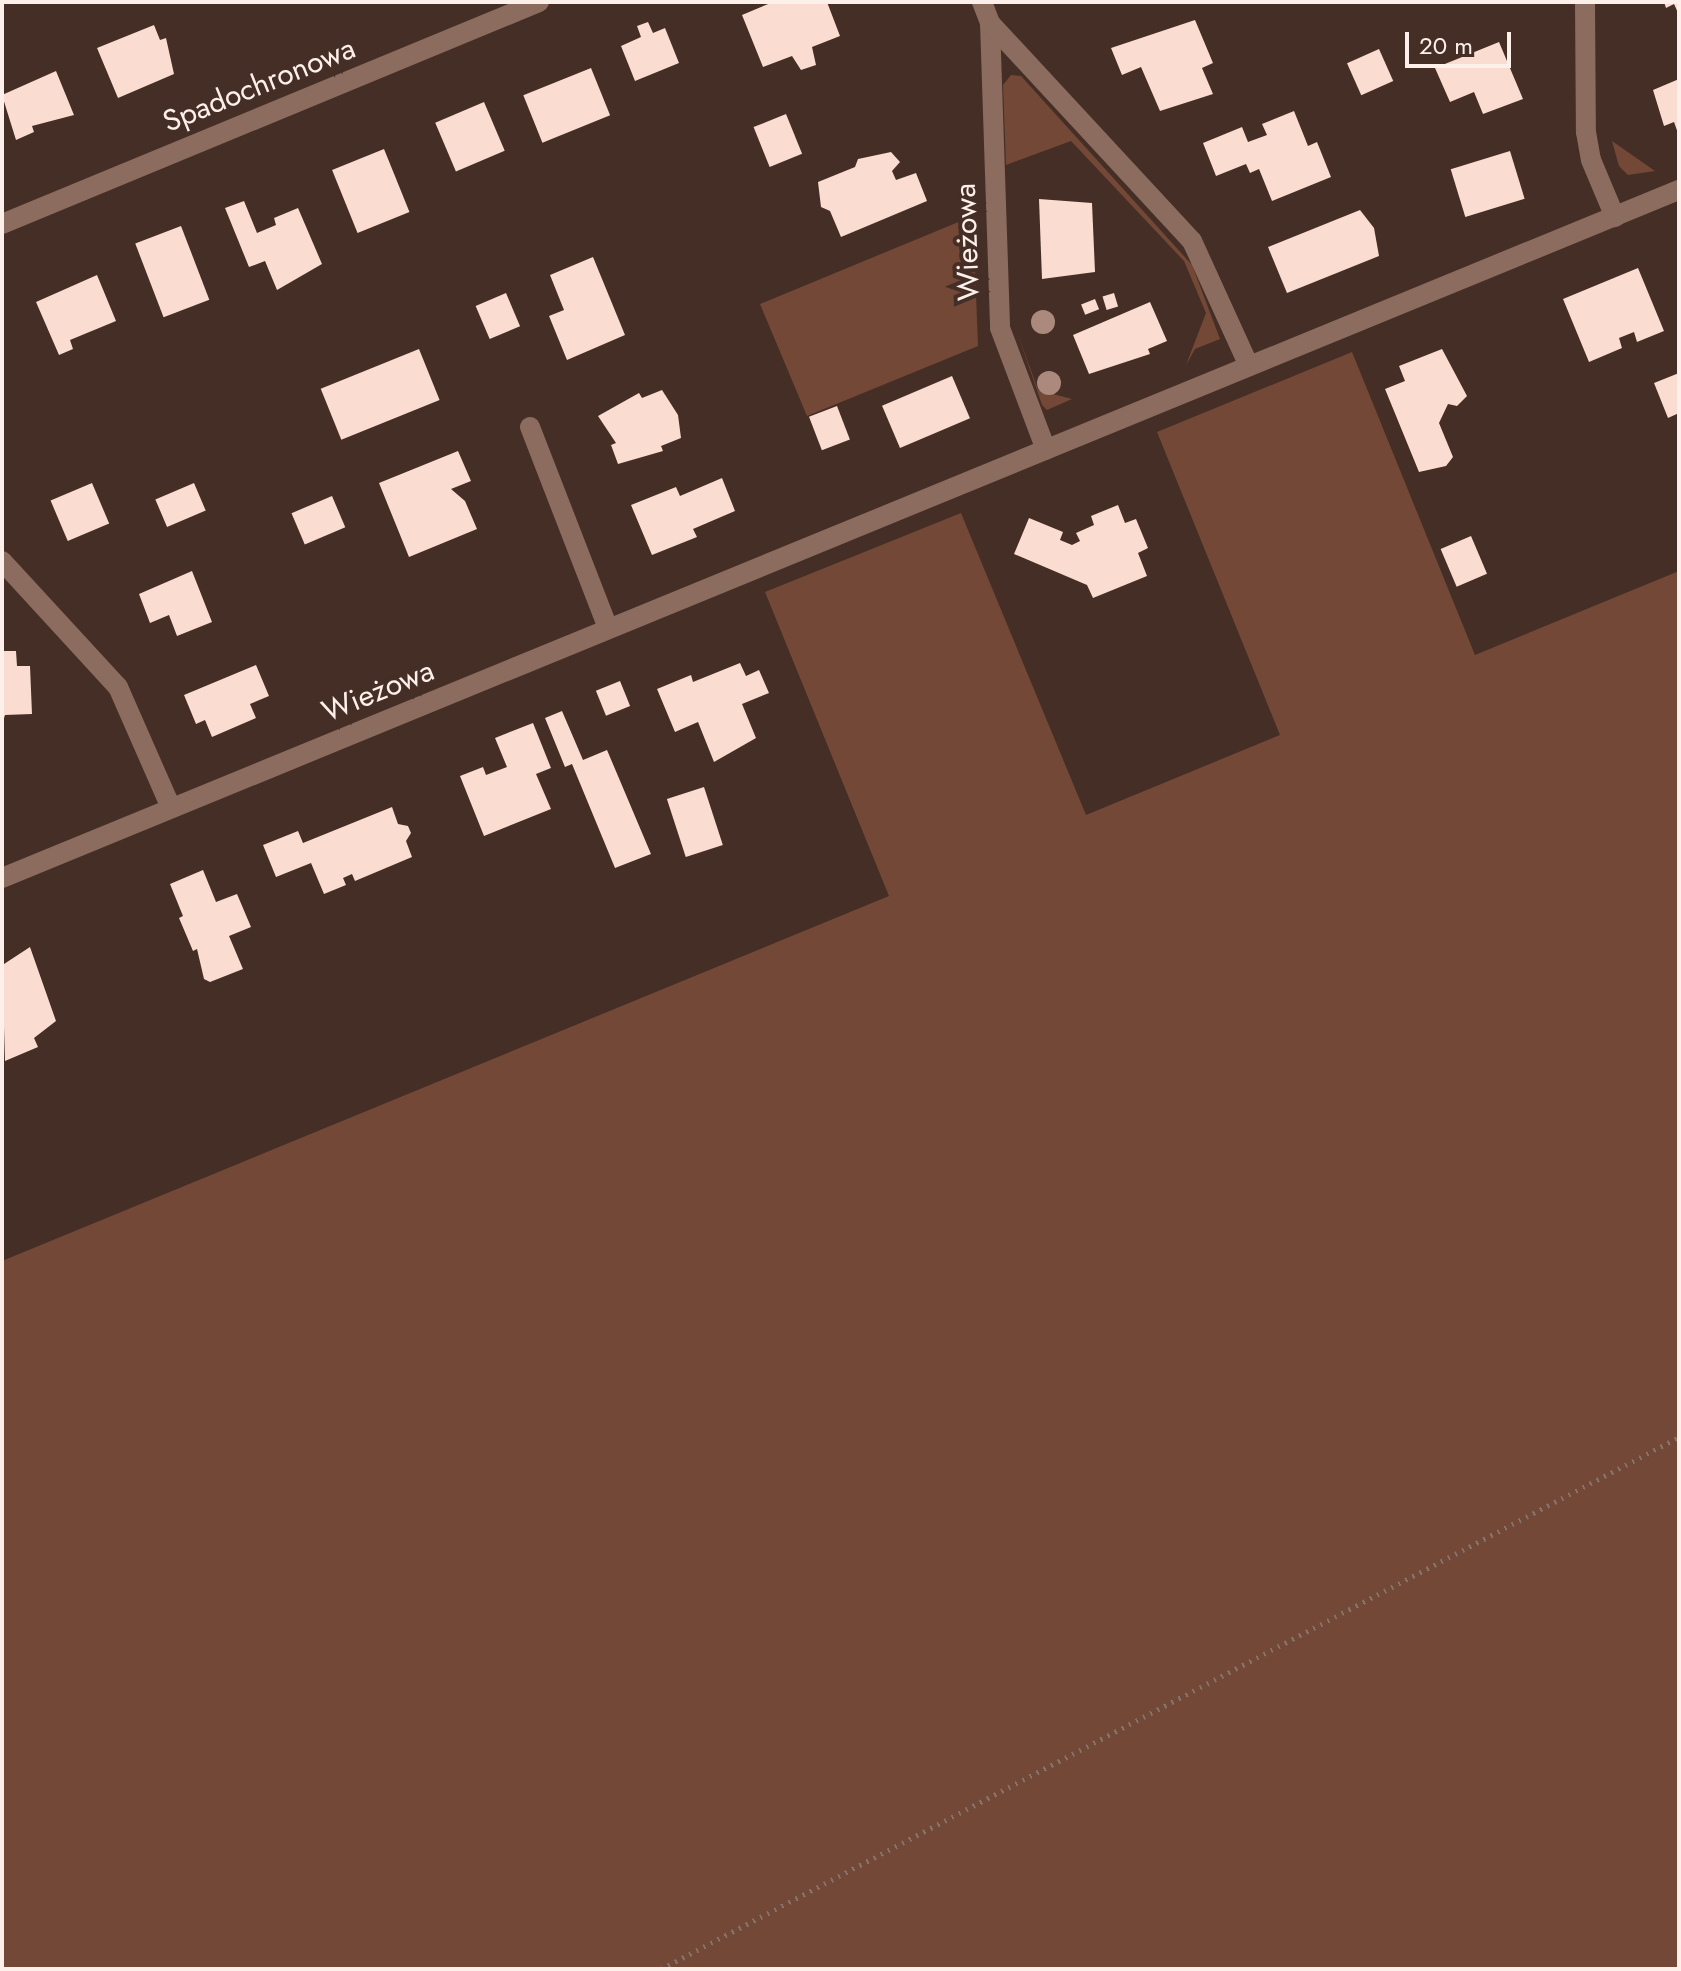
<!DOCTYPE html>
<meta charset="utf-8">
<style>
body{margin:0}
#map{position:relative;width:1681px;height:1971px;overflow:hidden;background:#452e25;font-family:Jost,sans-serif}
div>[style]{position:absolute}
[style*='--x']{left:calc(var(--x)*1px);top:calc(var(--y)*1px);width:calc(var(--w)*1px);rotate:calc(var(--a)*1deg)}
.green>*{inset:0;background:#734836}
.building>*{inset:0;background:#fadcd0;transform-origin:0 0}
.path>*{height:5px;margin-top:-2.5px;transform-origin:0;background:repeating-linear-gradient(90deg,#85726a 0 2px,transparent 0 8px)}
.minor>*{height:20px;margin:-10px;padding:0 10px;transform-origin:10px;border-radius:10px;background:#8b6c5f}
.trees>*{width:24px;height:24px;margin:-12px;border-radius:50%;background:#ab8a7d}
span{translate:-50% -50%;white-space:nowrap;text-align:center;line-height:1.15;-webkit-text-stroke:8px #452e25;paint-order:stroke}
.street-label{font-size:30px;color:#fdf0eb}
.frame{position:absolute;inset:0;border:4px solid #fdf0eb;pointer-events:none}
.scale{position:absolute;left:1405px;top:32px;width:106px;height:36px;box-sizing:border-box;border:4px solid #fdf0eb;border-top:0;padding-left:10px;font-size:24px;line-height:28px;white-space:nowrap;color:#fdf0eb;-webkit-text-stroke:6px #452e25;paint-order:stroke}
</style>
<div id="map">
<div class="green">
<div style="clip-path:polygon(1011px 75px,1021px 76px,1192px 265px,1220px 339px,1195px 349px,1186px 365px,1206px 313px,1184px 261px,1071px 141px,1006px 165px,1003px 85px)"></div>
<div style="clip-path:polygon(1612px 141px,1655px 171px,1628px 175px,1619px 166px)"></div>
<div style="clip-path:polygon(973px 216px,978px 346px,807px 416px,760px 304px)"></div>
<div style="clip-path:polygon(1016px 329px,1038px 390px,1072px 399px,1047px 410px,1042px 405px)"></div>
<div style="clip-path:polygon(1352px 352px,1475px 655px,1679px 571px,1679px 1969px,2px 1969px,2px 1261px,889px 896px,765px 592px,961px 513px,1086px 815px,1280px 735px,1157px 432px)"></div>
</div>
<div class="building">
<div style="clip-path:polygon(773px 2px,827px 2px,840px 36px,812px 47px,816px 65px,801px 70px,792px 56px,763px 67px,742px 15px)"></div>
<div style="clip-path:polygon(1664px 2px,1679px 2px,1679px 15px,1674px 4px,1666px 8px)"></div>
<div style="clip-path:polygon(1195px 20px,1213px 63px,1202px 68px,1213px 94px,1160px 111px,1141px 67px,1122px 75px,1111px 48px)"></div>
<div style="clip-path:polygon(648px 22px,653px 33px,665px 28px,679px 63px,635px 81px,621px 46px,641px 37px,637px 26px)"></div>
<div style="clip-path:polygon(154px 25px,160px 40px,166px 38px,174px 74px,118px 98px,97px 48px)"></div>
<div style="clip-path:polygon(1499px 42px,1523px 99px,1483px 114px,1474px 92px,1450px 102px,1435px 68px)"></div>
<div style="left:1379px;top:49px;width:35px;height:35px;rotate:66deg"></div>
<div style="left:591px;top:68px;width:51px;height:73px;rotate:68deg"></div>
<div style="clip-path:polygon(56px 71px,74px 115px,32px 126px,34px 132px,16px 140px,2px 95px)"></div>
<div style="clip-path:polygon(1679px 79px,1679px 136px,1674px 122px,1664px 126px,1653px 90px)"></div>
<div style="left:484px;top:102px;width:53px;height:53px;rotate:67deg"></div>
<div style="clip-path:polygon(1294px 111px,1308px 146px,1317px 142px,1331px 177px,1272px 201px,1259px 169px,1250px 173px,1246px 164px,1216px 176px,1203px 143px,1242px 127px,1248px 142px,1267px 135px,1262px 124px)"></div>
<div style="left:786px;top:114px;width:43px;height:35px;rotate:68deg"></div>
<div style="left:384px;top:149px;width:68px;height:56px;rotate:68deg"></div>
<div style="left:1510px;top:151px;width:50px;height:62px;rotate:73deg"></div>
<div style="clip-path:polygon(891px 152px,900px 162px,892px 171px,896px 180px,916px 173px,927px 201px,841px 237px,830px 211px,821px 207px,818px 182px,855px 167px,858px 159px)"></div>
<div style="clip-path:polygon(1039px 199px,1092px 203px,1095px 272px,1042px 279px)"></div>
<div style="clip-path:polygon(244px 201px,257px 233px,276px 225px,274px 218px,298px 208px,322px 264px,277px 290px,265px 261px,249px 267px,225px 208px)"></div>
<div style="clip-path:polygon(1360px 210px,1374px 228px,1379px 256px,1287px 293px,1268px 247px)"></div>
<div style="left:181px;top:226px;width:79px;height:49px;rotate:69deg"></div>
<div style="clip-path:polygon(593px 257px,625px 335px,567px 360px,549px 316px,564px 310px,550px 275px)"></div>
<div style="clip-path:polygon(1638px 268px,1664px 331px,1637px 342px,1634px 332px,1619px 338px,1622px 348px,1589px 362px,1563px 299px)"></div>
<div style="clip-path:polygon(97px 275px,116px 321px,70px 340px,73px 349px,59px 355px,36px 302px)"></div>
<div style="left:506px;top:293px;width:36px;height:33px;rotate:67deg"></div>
<div style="left:1114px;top:293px;width:14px;height:12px;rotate:73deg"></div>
<div style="left:1095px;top:299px;width:11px;height:15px;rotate:68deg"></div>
<div style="clip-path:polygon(1150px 302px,1167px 341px,1148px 349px,1150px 354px,1089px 374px,1073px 335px)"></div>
<div style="left:419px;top:349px;width:55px;height:106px;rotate:68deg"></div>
<div style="clip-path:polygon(1442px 349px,1467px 396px,1457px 406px,1448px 404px,1439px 423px,1453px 457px,1446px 466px,1419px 472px,1385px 389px,1405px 381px,1399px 366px)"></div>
<div style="clip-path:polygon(1679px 373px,1679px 413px,1668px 418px,1654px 383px)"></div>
<div style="left:952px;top:376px;width:46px;height:76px;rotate:67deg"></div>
<div style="clip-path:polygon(662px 390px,678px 415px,681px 438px,661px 446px,663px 451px,618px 464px,611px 445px,616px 443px,598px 416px,639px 393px,642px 398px)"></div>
<div style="left:837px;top:406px;width:36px;height:30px;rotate:69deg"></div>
<div style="clip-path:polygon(458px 451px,471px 481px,451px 489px,465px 501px,477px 529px,409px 557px,379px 483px)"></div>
<div style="clip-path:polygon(722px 478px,735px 511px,693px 529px,697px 537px,652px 555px,631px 505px,676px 487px,680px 496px)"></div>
<div style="left:92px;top:483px;width:44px;height:45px;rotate:67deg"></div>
<div style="left:194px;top:483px;width:30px;height:42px;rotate:67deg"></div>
<div style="left:332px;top:496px;width:34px;height:44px;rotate:67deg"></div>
<div style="clip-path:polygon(1118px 505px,1125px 523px,1136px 519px,1148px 548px,1138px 553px,1147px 576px,1093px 598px,1087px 585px,1014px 554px,1029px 518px,1063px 532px,1060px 540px,1072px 545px,1080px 541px,1076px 533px,1094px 525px,1091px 516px)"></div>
<div style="left:1471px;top:536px;width:41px;height:33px;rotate:67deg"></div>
<div style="clip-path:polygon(192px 571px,212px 622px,177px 636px,169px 615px,150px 623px,139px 594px)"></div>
<div style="clip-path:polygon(2px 651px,16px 651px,17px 666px,30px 666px,32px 714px,5px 715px,2px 724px)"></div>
<div style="clip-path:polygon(740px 663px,746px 676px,759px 670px,769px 693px,742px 704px,756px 738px,714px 762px,698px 722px,675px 732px,657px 689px,691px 675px,693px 682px)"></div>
<div style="clip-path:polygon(256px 665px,269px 696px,250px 704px,256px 718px,212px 737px,205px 720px,196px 724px,184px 695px)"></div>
<div style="left:620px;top:681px;width:27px;height:26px;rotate:68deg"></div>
<div style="clip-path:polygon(562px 711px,583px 760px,607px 750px,651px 854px,615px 868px,572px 764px,565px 767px,545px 718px)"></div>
<div style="clip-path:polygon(533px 723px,551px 768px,536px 774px,551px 809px,484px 836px,460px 776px,483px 767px,486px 775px,507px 767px,495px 738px)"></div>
<div style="left:704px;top:787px;width:61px;height:39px;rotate:72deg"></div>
<div style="clip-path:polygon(392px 807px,398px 824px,408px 826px,411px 833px,406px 841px,412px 857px,355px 881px,352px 874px,343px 878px,346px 885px,324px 894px,311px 863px,276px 877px,263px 845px,298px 831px,303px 843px)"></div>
<div style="clip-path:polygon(203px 870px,216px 902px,237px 894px,251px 927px,229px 936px,243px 969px,210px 982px,204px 979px,197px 949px,193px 951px,179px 918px,183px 916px,170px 884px)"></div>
<div style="clip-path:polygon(30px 947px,56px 1021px,34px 1038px,38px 1047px,5px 1061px,2px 959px,4px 964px)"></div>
</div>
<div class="path">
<div style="--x:661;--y:1969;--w:1149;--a:-27.59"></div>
</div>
<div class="minor">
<div style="--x:982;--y:2;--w:22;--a:69"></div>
<div style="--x:990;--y:23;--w:305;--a:88.1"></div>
<div style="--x:1000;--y:328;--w:130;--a:69.3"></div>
<div style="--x:1585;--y:2;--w:130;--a:89.6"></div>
<div style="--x:1586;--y:132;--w:28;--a:80"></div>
<div style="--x:1591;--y:160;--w:62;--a:67.2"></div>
<div style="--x:990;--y:23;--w:297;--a:47.2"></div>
<div style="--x:1192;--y:241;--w:137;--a:65.5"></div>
<div style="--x:2;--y:224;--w:581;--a:-22.46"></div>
<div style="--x:530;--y:427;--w:216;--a:68.8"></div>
<div style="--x:2;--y:561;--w:171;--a:47.4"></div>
<div style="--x:118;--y:687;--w:132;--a:66.3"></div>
<div style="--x:2;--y:878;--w:1813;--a:-22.31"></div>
</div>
<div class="trees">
<div style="left:1043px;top:322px"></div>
<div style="left:1049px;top:383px"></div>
</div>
<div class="street-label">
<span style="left:259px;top:85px;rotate:-22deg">Spadochronowa</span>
<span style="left:967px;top:242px;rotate:-92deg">Wieżowa</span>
<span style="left:378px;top:691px;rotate:-22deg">Wieżowa</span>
</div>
<div class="frame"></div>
<div class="scale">20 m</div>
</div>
